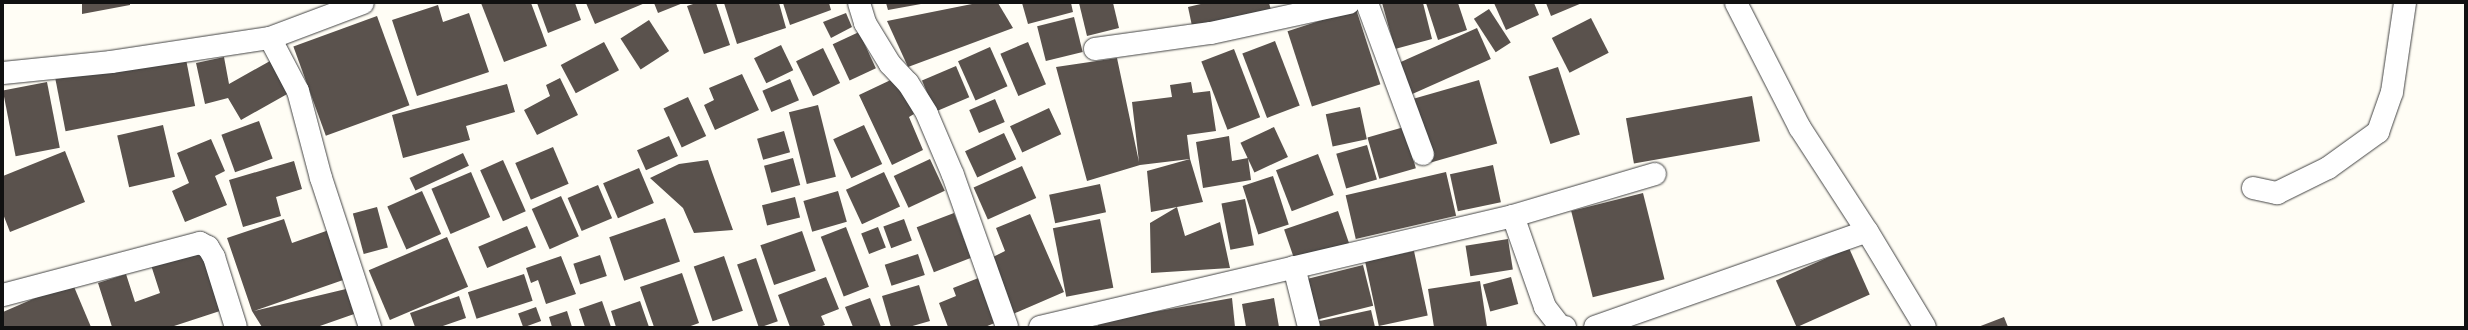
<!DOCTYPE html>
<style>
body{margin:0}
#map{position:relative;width:2468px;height:330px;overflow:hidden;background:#fffdf5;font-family:"Times New Roman",serif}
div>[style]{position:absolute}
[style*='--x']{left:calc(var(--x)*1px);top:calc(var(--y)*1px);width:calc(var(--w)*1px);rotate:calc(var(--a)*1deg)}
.building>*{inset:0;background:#5a524d;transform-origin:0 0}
.roads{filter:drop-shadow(0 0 1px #444) drop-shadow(0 0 1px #444)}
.street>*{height:22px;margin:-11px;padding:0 11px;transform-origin:11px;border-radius:11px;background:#fff}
span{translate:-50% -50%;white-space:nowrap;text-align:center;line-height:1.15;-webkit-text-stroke:4px #fff;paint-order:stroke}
.frame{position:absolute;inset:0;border:4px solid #111;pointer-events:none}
</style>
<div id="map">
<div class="building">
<div style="clip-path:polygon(82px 3px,130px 3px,130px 5px,82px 14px)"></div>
<div style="clip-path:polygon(481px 3px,531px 3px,547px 46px,504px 62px)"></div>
<div style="clip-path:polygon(537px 3px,575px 3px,581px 20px,548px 33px)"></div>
<div style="clip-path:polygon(586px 3px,645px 3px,595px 24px)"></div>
<div style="clip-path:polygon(654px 3px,683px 3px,658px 13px)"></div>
<div style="clip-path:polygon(696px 3px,716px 3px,730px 45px,704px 54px,687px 6px)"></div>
<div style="clip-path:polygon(724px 3px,779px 3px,786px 28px,737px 44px)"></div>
<div style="clip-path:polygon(783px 3px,829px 3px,831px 10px,790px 25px)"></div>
<div style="clip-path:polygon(886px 3px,921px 3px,921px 4px,888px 10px)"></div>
<div style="clip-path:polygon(977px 3px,998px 3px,1013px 28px,908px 67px,887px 21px)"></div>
<div style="clip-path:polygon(1022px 3px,1071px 3px,1073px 12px,1028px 24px)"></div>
<div style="clip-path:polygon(1079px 3px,1113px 3px,1119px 28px,1087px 36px)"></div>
<div style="clip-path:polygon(1205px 3px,1269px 3px,1271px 10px,1192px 26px,1188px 7px)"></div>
<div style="clip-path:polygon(1382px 3px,1423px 3px,1432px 39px,1395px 49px)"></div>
<div style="clip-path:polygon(1426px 3px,1458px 3px,1467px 30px,1438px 40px)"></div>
<div style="clip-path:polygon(1494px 3px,1534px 3px,1539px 15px,1506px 30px)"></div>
<div style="clip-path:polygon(1546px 3px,1582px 3px,1551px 16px)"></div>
<div style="clip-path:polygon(438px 5px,443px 22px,469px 13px,489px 72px,417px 96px,392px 20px)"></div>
<div style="left:1356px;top:9px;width:79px;height:72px;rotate:72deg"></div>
<div style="left:1489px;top:9px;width:40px;height:18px;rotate:57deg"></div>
<div style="clip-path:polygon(846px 13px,852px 27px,831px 38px,823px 22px)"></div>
<div style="left:377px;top:16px;width:95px;height:89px;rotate:70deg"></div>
<div style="left:1074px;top:17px;width:36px;height:38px;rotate:76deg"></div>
<div style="left:1591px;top:18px;width:39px;height:44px;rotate:63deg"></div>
<div style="left:649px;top:20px;width:37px;height:34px;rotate:57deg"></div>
<div style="left:1477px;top:28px;width:34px;height:89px;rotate:66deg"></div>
<div style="left:859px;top:32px;width:40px;height:29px;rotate:65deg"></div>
<div style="left:1275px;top:41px;width:69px;height:35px;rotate:69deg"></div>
<div style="left:604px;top:42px;width:32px;height:49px;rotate:62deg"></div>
<div style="left:1028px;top:42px;width:46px;height:30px;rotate:67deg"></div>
<div style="left:781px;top:45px;width:28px;height:30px;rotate:64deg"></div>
<div style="left:990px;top:47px;width:43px;height:35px;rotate:66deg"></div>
<div style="left:823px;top:48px;width:39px;height:30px;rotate:64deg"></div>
<div style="left:1234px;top:49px;width:73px;height:35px;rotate:69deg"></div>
<div style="left:185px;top:54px;width:53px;height:132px;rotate:79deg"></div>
<div style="clip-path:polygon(224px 57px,229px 84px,270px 61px,289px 93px,241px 120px,228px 98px,205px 104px,196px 63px)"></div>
<div style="clip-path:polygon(1117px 58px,1139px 162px,1132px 102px,1172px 97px,1170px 85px,1191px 82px,1193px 93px,1210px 91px,1216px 131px,1187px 135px,1190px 159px,1140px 165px,1087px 181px,1056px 67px)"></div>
<div style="left:956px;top:66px;width:34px;height:37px;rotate:67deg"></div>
<div style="left:1558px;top:67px;width:71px;height:31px;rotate:72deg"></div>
<div style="clip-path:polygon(742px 74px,759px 110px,715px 130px,704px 105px,714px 100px,709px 88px)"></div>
<div style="clip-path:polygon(897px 77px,914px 114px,909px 117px,923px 150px,892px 165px,859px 95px)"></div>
<div style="clip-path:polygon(560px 78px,578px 115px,537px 135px,524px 110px,550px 96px,546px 85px)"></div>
<div style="left:790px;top:79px;width:23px;height:30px;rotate:67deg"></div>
<div style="left:1479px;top:80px;width:66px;height:69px;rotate:74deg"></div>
<div style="left:47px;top:82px;width:67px;height:45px;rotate:79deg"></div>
<div style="clip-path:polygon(507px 84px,515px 112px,466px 126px,470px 140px,403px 158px,392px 115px)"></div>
<div style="left:1752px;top:96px;width:46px;height:128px;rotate:80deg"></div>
<div style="left:688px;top:97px;width:43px;height:27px;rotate:65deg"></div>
<div style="left:995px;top:99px;width:25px;height:28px;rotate:67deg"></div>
<div style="left:818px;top:105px;width:74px;height:30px;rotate:76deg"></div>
<div style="left:1360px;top:107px;width:33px;height:35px;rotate:78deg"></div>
<div style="left:1049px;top:108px;width:29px;height:43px;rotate:65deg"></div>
<div style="left:259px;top:121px;width:40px;height:40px;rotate:70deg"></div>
<div style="left:163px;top:125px;width:53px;height:47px;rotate:77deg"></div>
<div style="left:864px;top:125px;width:43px;height:34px;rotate:65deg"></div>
<div style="left:1274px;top:127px;width:33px;height:37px;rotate:65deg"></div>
<div style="left:1404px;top:127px;width:43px;height:38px;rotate:74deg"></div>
<div style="left:784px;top:131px;width:22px;height:28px;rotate:74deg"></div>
<div style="left:1004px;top:133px;width:29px;height:43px;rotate:65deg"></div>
<div style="left:669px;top:136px;width:22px;height:35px;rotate:66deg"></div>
<div style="clip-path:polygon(1229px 136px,1232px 161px,1248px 158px,1251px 180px,1203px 188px,1196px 142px)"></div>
<div style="clip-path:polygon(211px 139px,225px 171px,215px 176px,227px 205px,185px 222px,172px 191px,189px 183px,177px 153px)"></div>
<div style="left:1367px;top:145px;width:36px;height:32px;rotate:74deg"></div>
<div style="left:553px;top:147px;width:40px;height:41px;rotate:67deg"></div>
<div style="clip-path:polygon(65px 151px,85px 202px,10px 232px,3px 214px,3px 176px)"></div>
<div style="left:463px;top:153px;width:14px;height:59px;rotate:65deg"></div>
<div style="left:1318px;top:154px;width:44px;height:45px;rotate:69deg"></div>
<div style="left:793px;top:158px;width:28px;height:30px;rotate:75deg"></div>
<div style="left:930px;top:159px;width:35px;height:40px;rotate:65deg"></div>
<div style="clip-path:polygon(1190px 159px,1203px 202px,1151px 212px,1147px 171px)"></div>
<div style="left:503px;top:160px;width:56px;height:25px;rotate:66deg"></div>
<div style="clip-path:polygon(708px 160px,712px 172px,733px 230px,694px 233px,683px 208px,650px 178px,679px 164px)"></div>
<div style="clip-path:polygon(294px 161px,302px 189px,276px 197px,281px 216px,243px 227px,229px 180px)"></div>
<div style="left:1493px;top:165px;width:38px;height:44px;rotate:78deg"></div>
<div style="left:1022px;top:166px;width:35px;height:53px;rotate:66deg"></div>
<div style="left:639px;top:168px;width:38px;height:39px;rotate:67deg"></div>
<div style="left:471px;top:172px;width:49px;height:43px;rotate:67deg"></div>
<div style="left:884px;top:172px;width:38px;height:42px;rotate:65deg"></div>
<div style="left:1446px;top:172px;width:45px;height:103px;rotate:77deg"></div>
<div style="left:1273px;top:176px;width:51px;height:32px;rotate:72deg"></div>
<div style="left:1100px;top:184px;width:29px;height:52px;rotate:78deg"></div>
<div style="left:598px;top:185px;width:36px;height:33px;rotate:67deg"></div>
<div style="left:422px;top:191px;width:47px;height:38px;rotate:66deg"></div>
<div style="left:838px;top:191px;width:32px;height:36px;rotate:74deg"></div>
<div style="left:1643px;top:193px;width:89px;height:74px;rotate:76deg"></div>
<div style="left:561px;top:196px;width:44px;height:32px;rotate:66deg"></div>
<div style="left:795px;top:197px;width:21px;height:34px;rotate:76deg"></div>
<div style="left:1245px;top:199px;width:47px;height:24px;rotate:79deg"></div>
<div style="left:377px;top:207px;width:42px;height:25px;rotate:75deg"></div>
<div style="clip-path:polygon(1177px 207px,1185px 236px,1220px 222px,1230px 268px,1151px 273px,1150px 223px)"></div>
<div style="left:1338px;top:211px;width:34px;height:57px;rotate:71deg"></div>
<div style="left:954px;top:213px;width:48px;height:40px;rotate:69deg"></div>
<div style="clip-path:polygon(1030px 214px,1064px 292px,1013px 314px,989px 259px,1005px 251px,996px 228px)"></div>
<div style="left:665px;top:218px;width:46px;height:59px;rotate:71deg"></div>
<div style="clip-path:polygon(284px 219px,292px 243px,329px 230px,346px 279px,254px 311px,346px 289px,357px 313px,317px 327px,262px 327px,252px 311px,227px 238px)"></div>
<div style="left:904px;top:219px;width:23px;height:22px;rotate:70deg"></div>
<div style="left:1100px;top:219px;width:70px;height:48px;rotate:79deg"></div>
<div style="left:527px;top:226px;width:23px;height:53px;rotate:67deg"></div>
<div style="left:846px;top:227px;width:64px;height:27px;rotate:69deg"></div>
<div style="left:878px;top:227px;width:22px;height:18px;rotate:69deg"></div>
<div style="left:802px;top:231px;width:42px;height:44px;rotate:71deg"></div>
<div style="left:447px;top:237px;width:54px;height:85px;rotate:67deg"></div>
<div style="left:1508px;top:239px;width:31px;height:43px;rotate:81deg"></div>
<div style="clip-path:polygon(202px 248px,223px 310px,171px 327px,112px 327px,98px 283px,126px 274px,135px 302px,160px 293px,151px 265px)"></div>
<div style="left:1849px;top:248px;width:51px;height:80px;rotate:66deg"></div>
<div style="left:1414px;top:251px;width:66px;height:50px;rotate:78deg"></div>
<div style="left:918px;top:254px;width:22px;height:35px;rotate:72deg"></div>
<div style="left:600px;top:255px;width:22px;height:28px;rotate:72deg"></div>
<div style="clip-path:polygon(561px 256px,576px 294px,546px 304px,538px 280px,531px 283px,526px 268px)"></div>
<div style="left:724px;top:256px;width:58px;height:32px;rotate:71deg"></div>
<div style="left:756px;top:258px;width:67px;height:20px;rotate:71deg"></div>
<div style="left:1363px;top:265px;width:42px;height:62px;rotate:76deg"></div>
<div style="clip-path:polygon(682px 273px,699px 323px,688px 327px,654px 327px,640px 287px)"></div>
<div style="left:524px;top:274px;width:28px;height:59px;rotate:72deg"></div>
<div style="clip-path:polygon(826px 277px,839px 309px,821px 316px,825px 325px,819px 327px,790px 327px,778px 295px)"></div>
<div style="clip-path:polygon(981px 277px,997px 322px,985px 327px,948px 327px,939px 303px,956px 296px,953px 288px)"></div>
<div style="left:1511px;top:277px;width:28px;height:29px;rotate:75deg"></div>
<div style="clip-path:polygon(1480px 281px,1487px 327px,1434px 327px,1428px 289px)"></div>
<div style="clip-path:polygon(72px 282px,91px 327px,3px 327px,3px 312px)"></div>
<div style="clip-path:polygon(919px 285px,930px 321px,909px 327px,891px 327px,882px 296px)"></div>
<div style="clip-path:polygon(459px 296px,466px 318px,440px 327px,415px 327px,410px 313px)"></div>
<div style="clip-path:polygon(870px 298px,881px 327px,853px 327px,845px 307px)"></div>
<div style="clip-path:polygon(1232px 298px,1235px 327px,1098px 327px,1097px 322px)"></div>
<div style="clip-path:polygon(1274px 298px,1279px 327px,1246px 327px,1242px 304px)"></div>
<div style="clip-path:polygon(602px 301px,611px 327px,585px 327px,579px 309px)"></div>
<div style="clip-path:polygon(640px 301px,649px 327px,616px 327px,611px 311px)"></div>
<div style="left:536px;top:307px;width:15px;height:19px;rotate:70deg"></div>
<div style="clip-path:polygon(1371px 310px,1375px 327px,1316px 327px,1315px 322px)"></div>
<div style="clip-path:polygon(567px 311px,572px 327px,552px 327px,549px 317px)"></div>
<div style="clip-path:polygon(2004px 317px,2008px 327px,1978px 327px)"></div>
</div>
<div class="roads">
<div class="street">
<div style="--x:859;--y:3;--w:21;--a:73"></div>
<div style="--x:865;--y:23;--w:48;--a:58.6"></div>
<div style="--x:890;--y:64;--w:26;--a:47"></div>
<div style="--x:908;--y:83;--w:36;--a:58"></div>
<div style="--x:927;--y:114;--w:66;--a:66.9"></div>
<div style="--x:953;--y:175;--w:161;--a:70.4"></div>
<div style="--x:1367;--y:3;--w:161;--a:69.7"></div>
<div style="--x:1736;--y:3;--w:140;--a:62.9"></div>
<div style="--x:1800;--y:128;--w:123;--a:57"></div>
<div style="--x:270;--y:38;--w:60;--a:62.2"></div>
<div style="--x:298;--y:91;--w:90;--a:75.2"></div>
<div style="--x:321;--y:178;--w:157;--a:71.8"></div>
<div style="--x:1095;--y:49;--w:117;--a:-7.9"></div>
<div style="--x:1211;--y:33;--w:141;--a:-12.3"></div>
<div style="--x:3;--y:73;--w:109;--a:-5.8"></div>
<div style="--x:111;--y:62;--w:161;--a:-8.6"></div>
<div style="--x:270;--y:38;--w:99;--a:-20.6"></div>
<div style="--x:2253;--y:188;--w:25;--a:12"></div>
<div style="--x:2277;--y:193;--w:57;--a:-26.1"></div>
<div style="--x:2328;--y:168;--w:62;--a:-35.8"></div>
<div style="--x:2378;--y:132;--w:42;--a:-70.7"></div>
<div style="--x:2392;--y:92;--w:90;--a:-81.7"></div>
<div style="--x:1513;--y:216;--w:96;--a:70.6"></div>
<div style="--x:1545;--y:307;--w:24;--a:52"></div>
<div style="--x:1560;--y:326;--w:5;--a:11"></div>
<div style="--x:1294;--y:267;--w:62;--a:76"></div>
<div style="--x:3;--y:295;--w:204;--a:-14.8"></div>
<div style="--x:200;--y:243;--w:9;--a:27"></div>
<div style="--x:208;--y:247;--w:12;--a:59"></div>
<div style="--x:214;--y:257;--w:73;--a:72.6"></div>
<div style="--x:1040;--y:327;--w:486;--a:-13.2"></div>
<div style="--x:1513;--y:216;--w:148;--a:-16.5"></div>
<div style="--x:1595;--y:327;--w:288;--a:-19.4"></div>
<div style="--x:1867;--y:231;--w:112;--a:58.9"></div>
</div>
</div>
<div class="frame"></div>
</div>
